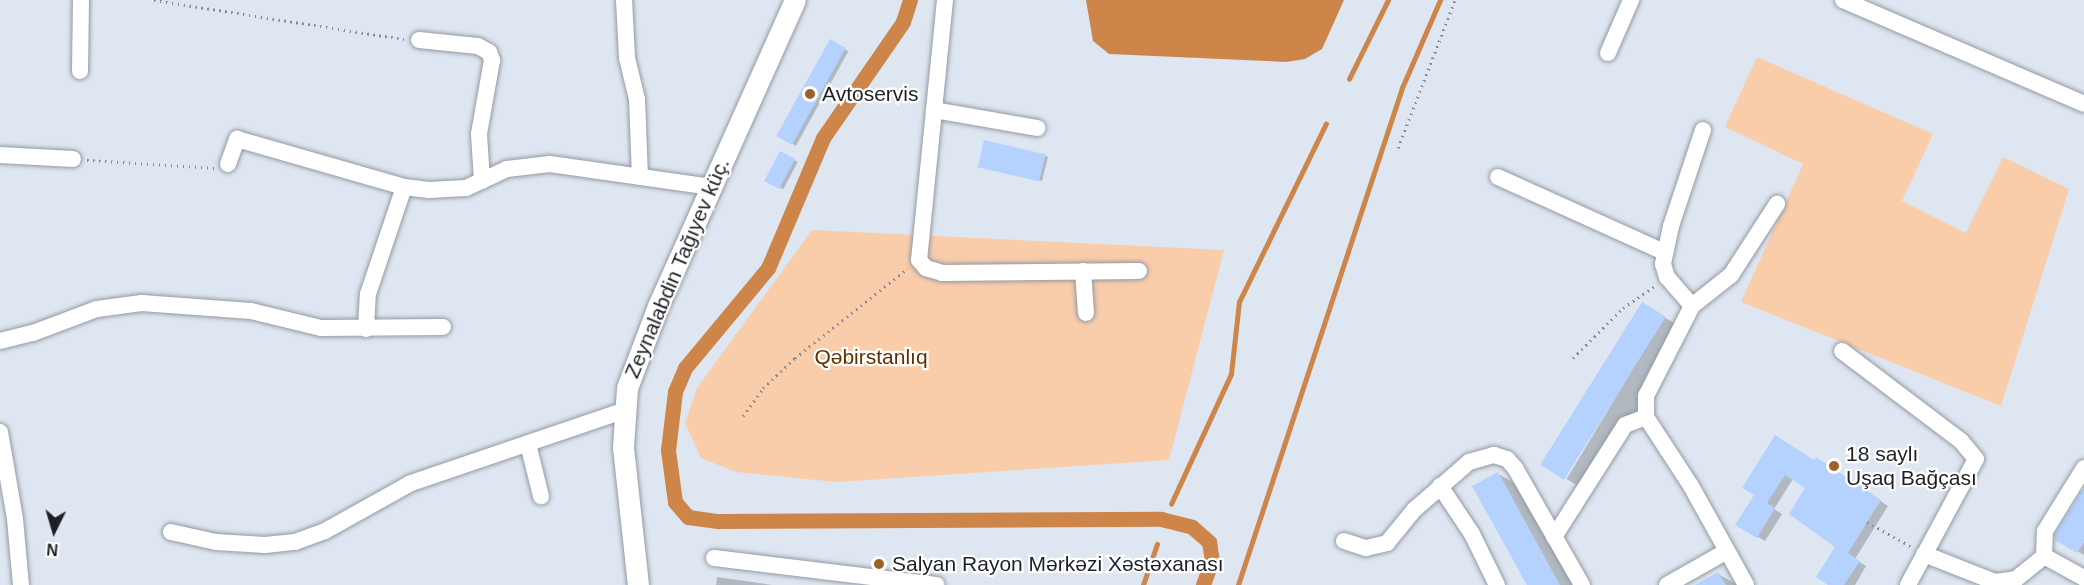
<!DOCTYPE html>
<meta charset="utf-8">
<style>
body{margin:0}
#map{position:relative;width:2084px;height:585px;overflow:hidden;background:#dee6f1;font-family:Arial,sans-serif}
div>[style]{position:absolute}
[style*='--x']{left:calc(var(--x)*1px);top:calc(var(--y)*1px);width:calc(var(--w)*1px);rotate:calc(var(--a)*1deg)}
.green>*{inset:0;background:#f9ccaa}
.water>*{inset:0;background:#cd8549}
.shadow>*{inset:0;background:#0003;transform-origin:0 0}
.stream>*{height:4.5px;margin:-2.25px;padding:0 2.25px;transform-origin:2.25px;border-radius:2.25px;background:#cd8549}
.canal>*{height:15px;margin:-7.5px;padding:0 7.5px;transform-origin:7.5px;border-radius:7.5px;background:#cd8549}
.building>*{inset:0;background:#b5d2ff;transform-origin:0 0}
.path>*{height:3px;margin-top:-1.5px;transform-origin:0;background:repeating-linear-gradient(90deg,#868b93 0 1.5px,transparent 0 6px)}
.roads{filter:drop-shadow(0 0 2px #939aa4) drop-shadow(0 0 2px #939aa4)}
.minor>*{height:16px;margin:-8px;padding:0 8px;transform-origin:8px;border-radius:8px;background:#fff}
.major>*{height:21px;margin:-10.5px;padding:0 10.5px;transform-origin:10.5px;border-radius:10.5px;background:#fff}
.dots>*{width:16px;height:16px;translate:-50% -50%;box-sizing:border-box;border:3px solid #fff;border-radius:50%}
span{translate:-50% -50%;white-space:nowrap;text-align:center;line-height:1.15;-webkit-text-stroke:4.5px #fff;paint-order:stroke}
.poi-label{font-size:21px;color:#1e2024}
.left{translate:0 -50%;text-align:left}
.street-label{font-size:21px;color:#1e2024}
.park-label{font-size:21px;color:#603100}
.north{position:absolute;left:24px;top:501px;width:60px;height:60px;-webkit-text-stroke:4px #fff;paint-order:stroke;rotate:185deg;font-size:16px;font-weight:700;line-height:24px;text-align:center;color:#1e2024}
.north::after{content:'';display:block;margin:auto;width:21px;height:27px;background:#1e2024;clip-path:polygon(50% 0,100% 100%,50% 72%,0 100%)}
</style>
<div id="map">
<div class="green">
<div style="clip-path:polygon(1757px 57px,1933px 134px,1902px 201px,1966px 233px,2003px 157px,2069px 189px,2001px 406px,1741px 302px,1803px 164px,1725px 127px)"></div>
<div style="clip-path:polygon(812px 230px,1224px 250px,1169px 460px,836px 482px,736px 472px,701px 458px,685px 423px,697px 388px)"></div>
</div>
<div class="water">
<div style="clip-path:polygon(1086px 0,1344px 0,1322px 49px,1305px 59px,1286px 62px,1109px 54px,1093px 41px)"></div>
</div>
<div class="shadow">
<div style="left:830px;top:41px;width:21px;height:108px;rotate:29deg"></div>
<div style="left:781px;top:153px;width:19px;height:31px;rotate:28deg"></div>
<div style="clip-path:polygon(1044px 155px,1048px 157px,1042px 181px,980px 166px)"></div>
<div style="left:1664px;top:317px;width:27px;height:189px;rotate:31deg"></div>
<div style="clip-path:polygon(1815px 462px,1824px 463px,1888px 506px,1855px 559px,1866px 566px,1855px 585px,1831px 585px,1837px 547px,1808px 488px,1793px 479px,1774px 509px,1782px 514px,1765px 541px,1737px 525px,1756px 495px,1744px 488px)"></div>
<div style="clip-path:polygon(1498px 474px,1520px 486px,1574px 585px,1529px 585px)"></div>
<div style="clip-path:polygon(2084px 493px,2084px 555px,2057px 539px)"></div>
<div style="clip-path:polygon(1718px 574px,1738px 585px,1698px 585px)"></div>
<div style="clip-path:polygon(717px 577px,772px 585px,716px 585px)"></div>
</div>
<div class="stream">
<div style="--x:1349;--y:79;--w:88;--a:-63.7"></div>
<div style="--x:1171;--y:504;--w:143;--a:-65.2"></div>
<div style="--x:1231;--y:374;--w:72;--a:-83.7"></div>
<div style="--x:1239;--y:302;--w:198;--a:-64"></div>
<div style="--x:1143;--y:585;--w:43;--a:-71.1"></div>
<div style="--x:1238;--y:585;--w:523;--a:-71.74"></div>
<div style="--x:1402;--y:88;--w:96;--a:-66.6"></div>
</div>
<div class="canal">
<div style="--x:910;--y:0;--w:23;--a:108"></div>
<div style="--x:903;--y:22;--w:141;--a:124.6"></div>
<div style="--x:823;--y:138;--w:141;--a:112.9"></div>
<div style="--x:768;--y:268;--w:130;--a:129.7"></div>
<div style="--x:685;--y:368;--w:26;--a:113"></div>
<div style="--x:675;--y:392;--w:58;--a:96.9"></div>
<div style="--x:668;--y:450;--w:52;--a:82.3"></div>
<div style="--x:675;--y:502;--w:20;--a:49"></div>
<div style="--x:688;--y:517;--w:30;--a:8"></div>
<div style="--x:718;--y:521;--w:443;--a:-0.3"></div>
<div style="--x:1161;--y:519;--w:32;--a:14"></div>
<div style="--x:1192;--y:527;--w:23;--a:41"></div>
<div style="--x:1209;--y:542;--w:18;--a:81"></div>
<div style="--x:1212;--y:560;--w:27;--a:110"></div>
</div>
<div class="building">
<div style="left:830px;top:39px;width:18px;height:111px;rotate:29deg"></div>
<div style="left:984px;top:140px;width:63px;height:28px;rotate:13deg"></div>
<div style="left:780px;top:151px;width:17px;height:34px;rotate:28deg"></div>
<div style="left:1642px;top:302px;width:28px;height:192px;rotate:32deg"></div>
<div style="clip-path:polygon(1775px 435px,1814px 460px,1816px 457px,1881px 500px,1848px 553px,1860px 561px,1844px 585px,1828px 585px,1816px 577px,1835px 547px,1789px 514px,1805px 488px,1785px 475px,1767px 503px,1775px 508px,1757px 538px,1735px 525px,1754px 495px,1742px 488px)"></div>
<div style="clip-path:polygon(1498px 472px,1560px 585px,1527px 585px,1472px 486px)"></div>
<div style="clip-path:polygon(2084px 488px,2084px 542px,2077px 553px,2055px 540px,2055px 534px)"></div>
<div style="clip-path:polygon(1718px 572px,1726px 585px,1695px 585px)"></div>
</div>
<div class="path">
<div style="--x:154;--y:0;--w:253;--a:8.9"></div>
<div style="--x:1398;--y:148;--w:159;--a:-68.9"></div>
<div style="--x:87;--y:160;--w:128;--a:3.6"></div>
<div style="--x:1573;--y:358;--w:71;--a:-45"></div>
<div style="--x:1623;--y:308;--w:40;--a:-34.9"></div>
<div style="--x:743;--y:416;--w:34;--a:-54"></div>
<div style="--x:763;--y:388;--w:44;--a:-43.2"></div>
<div style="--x:795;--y:358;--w:144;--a:-38.5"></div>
<div style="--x:1867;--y:522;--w:51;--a:29.1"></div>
</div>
<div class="roads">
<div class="minor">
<div style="--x:624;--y:0;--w:58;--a:87"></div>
<div style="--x:627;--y:58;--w:42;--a:76.3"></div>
<div style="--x:637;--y:99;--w:78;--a:87.8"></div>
<div style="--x:945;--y:0;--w:261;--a:95.7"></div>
<div style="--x:919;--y:260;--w:11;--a:49"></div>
<div style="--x:926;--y:268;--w:17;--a:17"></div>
<div style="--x:942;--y:273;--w:197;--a:-0.6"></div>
<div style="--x:1843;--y:0;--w:262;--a:23.3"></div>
<div style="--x:419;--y:40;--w:59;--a:5.8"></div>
<div style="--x:478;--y:46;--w:13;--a:29"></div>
<div style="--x:489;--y:52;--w:9;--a:69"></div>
<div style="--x:492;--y:60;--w:75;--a:100"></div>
<div style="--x:479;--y:134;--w:47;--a:86.3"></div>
<div style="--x:1608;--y:53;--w:58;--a:-66.5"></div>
<div style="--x:80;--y:71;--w:71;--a:-89.2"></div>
<div style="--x:934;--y:110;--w:105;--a:9.9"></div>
<div style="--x:1703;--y:130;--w:101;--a:108.4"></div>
<div style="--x:1671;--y:226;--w:39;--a:102"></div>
<div style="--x:1663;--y:264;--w:14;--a:73"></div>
<div style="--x:1667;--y:277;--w:38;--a:49"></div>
<div style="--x:1692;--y:306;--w:50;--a:-38.5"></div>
<div style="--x:1731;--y:275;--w:85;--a:-57.1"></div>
<div style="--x:0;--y:155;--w:73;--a:3.1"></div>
<div style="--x:228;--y:164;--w:27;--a:-70"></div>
<div style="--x:237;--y:139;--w:174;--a:16"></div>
<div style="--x:404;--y:187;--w:25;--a:7"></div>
<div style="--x:429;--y:190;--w:37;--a:-3"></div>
<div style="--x:466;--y:188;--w:45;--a:-24.9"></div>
<div style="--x:507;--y:169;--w:43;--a:-6.6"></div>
<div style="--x:550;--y:164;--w:163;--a:8.1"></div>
<div style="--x:1498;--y:177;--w:182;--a:24.3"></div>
<div style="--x:1083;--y:271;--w:42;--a:85.9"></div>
<div style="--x:1692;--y:306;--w:101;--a:117.1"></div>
<div style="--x:1646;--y:396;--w:21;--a:90"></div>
<div style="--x:1646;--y:417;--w:82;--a:56.9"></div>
<div style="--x:1691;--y:486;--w:113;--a:60.9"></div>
<div style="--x:366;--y:329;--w:35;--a:-87"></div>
<div style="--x:368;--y:294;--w:113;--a:-71.4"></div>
<div style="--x:0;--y:341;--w:34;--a:-14"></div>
<div style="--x:33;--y:333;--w:68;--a:-20.6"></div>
<div style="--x:97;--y:309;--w:45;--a:-7.6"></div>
<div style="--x:142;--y:303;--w:109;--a:4.2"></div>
<div style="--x:251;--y:311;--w:72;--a:13.7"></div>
<div style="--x:321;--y:328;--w:122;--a:-0.5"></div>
<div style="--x:1842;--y:351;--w:149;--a:37.1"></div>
<div style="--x:1961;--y:441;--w:23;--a:50"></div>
<div style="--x:1976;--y:459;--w:143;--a:118.4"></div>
<div style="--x:0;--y:432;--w:88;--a:80.2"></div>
<div style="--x:15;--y:519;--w:66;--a:84.8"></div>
<div style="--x:528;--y:444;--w:54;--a:76"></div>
<div style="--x:1440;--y:486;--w:58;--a:56.3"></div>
<div style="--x:1472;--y:534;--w:57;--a:63.9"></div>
<div style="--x:171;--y:532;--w:46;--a:12.5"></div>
<div style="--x:216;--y:542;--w:49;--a:3.5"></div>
<div style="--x:265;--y:545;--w:30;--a:-6"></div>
<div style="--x:295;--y:542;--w:32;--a:-20"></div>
<div style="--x:325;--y:531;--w:98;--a:-29.2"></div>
<div style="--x:411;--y:483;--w:223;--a:-18.8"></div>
<div style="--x:1554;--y:537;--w:133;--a:-57.6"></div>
<div style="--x:1625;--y:425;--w:22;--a:-21"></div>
<div style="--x:1344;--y:541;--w:23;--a:18"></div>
<div style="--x:1366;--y:548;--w:22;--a:-13"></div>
<div style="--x:1387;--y:543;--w:43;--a:-50.7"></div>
<div style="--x:1414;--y:510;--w:73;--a:-41.1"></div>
<div style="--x:1469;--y:462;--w:26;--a:-16"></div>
<div style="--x:1494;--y:455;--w:14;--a:17"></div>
<div style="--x:1507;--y:459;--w:12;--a:48"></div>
<div style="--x:1515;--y:468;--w:135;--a:60.2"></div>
<div style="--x:1924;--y:554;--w:76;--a:21.5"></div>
<div style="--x:1995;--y:582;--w:21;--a:-8"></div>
<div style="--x:2016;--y:579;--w:36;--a:-39"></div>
<div style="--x:2044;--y:556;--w:46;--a:28.8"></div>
<div style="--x:2044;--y:556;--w:25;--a:-88"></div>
<div style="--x:2045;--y:531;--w:74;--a:-58.2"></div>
<div style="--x:714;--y:558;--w:224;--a:6.9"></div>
<div style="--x:1667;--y:585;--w:69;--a:-29.5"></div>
</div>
<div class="major">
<div style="--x:638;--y:585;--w:139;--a:-96.2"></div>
<div style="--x:623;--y:447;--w:59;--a:-86.1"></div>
<div style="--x:627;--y:388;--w:88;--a:-69.3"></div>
<div style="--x:658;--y:306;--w:335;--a:-65.9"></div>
</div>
</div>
<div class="dots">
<div style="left:810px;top:94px;background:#9f6027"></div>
<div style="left:1834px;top:466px;background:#9f6027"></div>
<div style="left:879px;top:564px;background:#9f6027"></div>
</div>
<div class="poi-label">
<span class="left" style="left:822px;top:94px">Avtoservis</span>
<span class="left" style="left:1846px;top:466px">18 saylı<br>Uşaq Bağçası</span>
<span class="left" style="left:892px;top:564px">Salyan Rayon Mərkəzi Xəstəxanası</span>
</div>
<div class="street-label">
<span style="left:677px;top:268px;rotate:-67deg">Zeynalabdin Tağıyev küç.</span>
</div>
<div class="park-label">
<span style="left:871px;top:357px">Qəbirstanlıq</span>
</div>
<div class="north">N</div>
</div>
